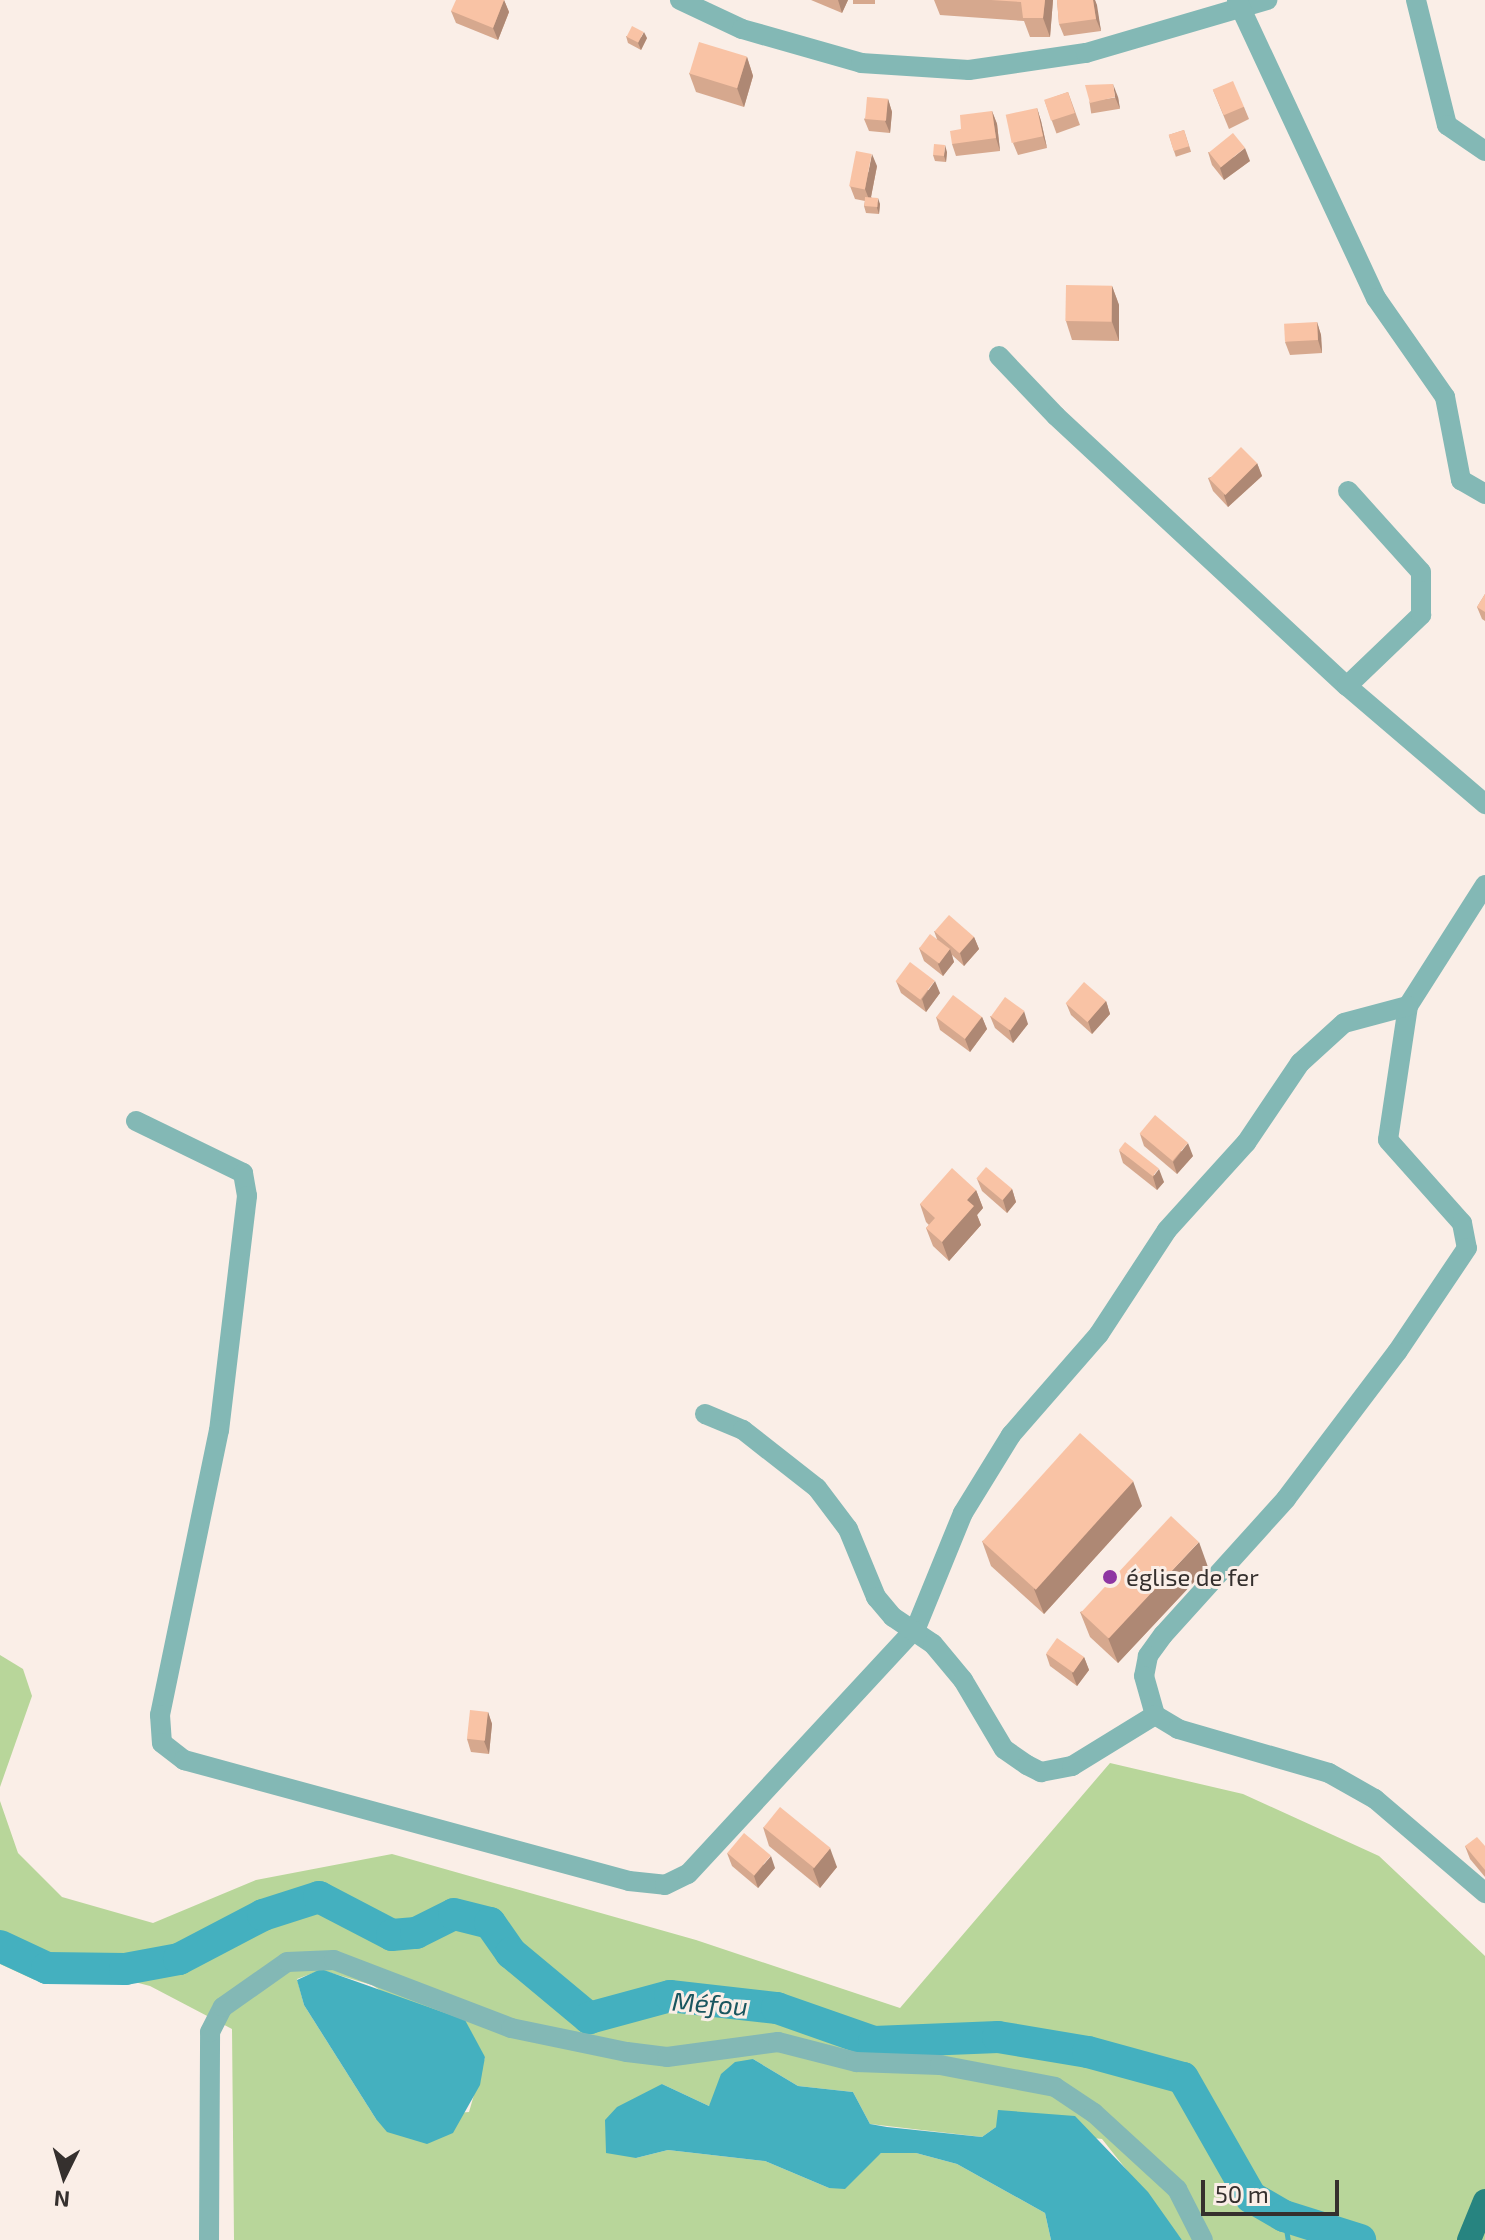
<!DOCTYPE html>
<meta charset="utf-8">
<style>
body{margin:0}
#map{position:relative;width:1485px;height:2240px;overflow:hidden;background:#faeee7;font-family:"Exo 2",sans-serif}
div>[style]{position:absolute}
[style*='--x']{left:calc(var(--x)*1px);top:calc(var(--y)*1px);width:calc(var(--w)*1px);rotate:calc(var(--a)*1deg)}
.green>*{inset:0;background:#b8d69a}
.water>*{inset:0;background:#44b0bf}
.stream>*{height:5px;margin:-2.5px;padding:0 2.5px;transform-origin:2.5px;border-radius:2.5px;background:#44b0bf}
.river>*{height:32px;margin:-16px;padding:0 16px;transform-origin:16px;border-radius:16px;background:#44b0bf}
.minor>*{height:20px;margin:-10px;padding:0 10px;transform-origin:10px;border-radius:10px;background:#83b8b5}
.major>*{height:24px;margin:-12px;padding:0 12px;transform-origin:12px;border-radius:12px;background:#278480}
.wall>*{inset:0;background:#d6a88e;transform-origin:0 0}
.shaded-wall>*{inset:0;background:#ae8874}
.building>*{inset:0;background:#f9c3a5;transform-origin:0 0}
.dots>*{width:22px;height:22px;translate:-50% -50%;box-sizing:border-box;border:4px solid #faeee7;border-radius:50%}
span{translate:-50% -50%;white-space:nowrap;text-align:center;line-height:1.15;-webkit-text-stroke:6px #faeee7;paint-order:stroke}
.poi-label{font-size:24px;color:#35302e}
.left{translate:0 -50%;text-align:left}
.water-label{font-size:26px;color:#1a565f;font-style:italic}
.north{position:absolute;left:24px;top:2136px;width:80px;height:80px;-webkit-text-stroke:6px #faeee7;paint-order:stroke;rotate:185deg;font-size:22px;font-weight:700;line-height:32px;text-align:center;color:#35302e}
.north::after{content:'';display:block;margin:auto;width:28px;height:36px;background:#35302e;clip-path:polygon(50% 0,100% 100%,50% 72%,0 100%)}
.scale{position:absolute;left:1201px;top:2180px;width:138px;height:36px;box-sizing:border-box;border:4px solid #35302e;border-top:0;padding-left:10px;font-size:24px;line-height:28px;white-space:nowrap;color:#35302e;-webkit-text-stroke:6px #faeee7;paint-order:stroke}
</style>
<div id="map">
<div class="green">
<div style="clip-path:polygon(0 1655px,23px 1669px,32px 1696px,0 1787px)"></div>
<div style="clip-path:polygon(evenodd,1110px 1763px,1243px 1794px,1379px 1856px,1485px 1956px,1485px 2240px,1182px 2240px,1102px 2139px,996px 2127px,982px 2137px,870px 2124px,853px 2092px,798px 2086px,753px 2059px,709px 2106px,662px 2084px,636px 2158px,668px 2150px,765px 2161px,829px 2188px,881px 2153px,916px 2153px,957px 2164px,1045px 2213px,1051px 2240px,234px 2240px,232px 2029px,150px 1986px,127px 1980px,35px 1980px,0 1964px,0 1801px,18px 1853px,62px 1897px,153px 1923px,256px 1880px,392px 1854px,696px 1940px,900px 2008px,1110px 1763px,321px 1970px,372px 1985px,485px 2057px,469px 2112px,376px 2119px,304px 2005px,297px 1979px,321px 1970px)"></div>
</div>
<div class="water">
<div style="clip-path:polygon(321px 1969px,465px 2020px,485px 2057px,480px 2085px,453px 2133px,427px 2144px,387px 2132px,376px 2119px,304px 2005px,297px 1980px)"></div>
<div style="clip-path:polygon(753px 2059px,798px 2086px,853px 2092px,870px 2124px,887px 2127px,982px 2137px,996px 2127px,998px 2110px,1075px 2116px,1148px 2192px,1182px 2240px,1051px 2240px,1045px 2213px,957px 2164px,916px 2153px,881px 2153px,845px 2189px,829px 2188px,765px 2161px,668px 2150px,636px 2158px,606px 2153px,605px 2120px,617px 2107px,662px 2084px,709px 2106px,721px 2074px,735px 2062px)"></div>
</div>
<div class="stream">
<div style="--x:1284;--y:2216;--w:24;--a:81"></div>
</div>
<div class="river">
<div style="--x:0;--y:1946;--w:52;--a:25.1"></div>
<div style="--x:47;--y:1968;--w:78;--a:0.7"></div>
<div style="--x:125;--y:1969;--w:55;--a:-10.5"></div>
<div style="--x:179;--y:1959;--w:95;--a:-27.6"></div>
<div style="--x:263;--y:1915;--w:59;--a:-17.8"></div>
<div style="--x:319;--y:1897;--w:82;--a:27.5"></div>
<div style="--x:392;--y:1935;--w:24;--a:-5"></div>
<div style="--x:416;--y:1933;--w:42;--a:-26.6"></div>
<div style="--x:454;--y:1914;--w:37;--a:14"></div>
<div style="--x:490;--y:1923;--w:37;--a:55"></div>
<div style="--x:511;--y:1953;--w:102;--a:39.8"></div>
<div style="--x:589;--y:2018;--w:84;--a:-15.2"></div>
<div style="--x:670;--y:1996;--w:108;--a:6.4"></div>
<div style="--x:777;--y:2008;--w:103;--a:19.3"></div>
<div style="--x:874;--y:2042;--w:124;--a:-2.3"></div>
<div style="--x:998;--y:2037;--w:91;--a:9.5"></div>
<div style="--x:1088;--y:2052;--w:98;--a:15.3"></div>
<div style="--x:1183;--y:2078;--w:137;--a:60.3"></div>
<div style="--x:1251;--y:2197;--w:38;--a:30"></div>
<div style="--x:1284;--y:2216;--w:80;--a:17.5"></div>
</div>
<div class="minor">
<div style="--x:680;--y:0;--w:68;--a:25.1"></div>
<div style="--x:742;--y:29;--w:124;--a:15.9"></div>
<div style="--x:861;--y:63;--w:108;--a:3.7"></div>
<div style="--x:969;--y:70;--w:118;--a:-8.3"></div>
<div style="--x:1086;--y:53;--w:189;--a:-16.3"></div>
<div style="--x:1237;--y:0;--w:329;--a:65"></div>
<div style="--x:1376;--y:298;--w:121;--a:55.1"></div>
<div style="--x:1445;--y:397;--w:85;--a:79.1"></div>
<div style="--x:1461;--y:480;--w:28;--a:30"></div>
<div style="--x:1416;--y:0;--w:129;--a:76.1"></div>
<div style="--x:1447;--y:125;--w:46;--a:34.4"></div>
<div style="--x:999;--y:356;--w:83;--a:46.5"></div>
<div style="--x:1056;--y:416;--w:397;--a:42.9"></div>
<div style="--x:1347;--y:686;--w:182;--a:40.5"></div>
<div style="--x:1347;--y:686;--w:103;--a:-43.8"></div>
<div style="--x:1421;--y:615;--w:43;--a:-90"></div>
<div style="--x:1421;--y:572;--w:109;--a:-132"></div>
<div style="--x:1485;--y:885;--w:143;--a:122.5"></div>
<div style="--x:1408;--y:1006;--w:135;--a:98.5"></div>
<div style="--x:1388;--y:1140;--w:111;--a:48.3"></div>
<div style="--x:1462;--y:1223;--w:25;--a:79"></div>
<div style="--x:1467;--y:1248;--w:125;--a:123.9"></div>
<div style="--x:1397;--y:1352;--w:184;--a:127.1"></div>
<div style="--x:1286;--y:1499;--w:183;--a:132.1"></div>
<div style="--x:1163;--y:1635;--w:26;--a:126"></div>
<div style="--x:1148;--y:1656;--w:20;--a:101"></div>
<div style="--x:1144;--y:1676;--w:41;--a:74.2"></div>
<div style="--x:1155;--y:1715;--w:27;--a:31"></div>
<div style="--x:1178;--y:1729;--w:157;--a:16.2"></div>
<div style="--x:1329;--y:1773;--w:53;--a:29.5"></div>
<div style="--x:1375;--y:1799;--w:145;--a:40.5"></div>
<div style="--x:136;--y:1121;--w:119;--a:25.9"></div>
<div style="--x:243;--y:1173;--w:23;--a:80"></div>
<div style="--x:247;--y:1196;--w:236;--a:96.8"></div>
<div style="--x:219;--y:1430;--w:291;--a:101.7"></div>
<div style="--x:160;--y:1715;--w:28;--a:86"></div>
<div style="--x:162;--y:1743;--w:28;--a:38"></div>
<div style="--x:184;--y:1760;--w:461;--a:15.2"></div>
<div style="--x:629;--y:1881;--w:36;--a:6"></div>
<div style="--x:665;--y:1885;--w:25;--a:-26"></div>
<div style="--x:688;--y:1874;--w:335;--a:-47.2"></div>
<div style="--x:916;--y:1628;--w:124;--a:-67.8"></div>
<div style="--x:963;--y:1513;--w:92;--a:-58.4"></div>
<div style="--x:1011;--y:1435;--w:134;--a:-48.9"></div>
<div style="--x:1099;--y:1334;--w:124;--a:-56.8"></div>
<div style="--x:1167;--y:1230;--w:118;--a:-47.8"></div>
<div style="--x:1246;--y:1143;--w:97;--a:-56"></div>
<div style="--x:1300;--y:1063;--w:59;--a:-42.3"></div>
<div style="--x:1344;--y:1023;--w:66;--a:-14.9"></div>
<div style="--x:705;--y:1414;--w:41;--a:22.8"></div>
<div style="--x:743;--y:1430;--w:94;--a:38.1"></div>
<div style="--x:817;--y:1488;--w:51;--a:52.9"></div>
<div style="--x:848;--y:1529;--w:74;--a:67.6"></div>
<div style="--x:876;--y:1597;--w:26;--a:50"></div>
<div style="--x:893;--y:1617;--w:48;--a:34"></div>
<div style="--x:933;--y:1644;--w:47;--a:50.2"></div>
<div style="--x:963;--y:1680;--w:80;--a:59.3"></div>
<div style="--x:1004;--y:1749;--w:28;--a:35"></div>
<div style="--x:1027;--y:1765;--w:16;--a:27"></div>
<div style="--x:1041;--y:1772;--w:32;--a:-11"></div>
<div style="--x:1072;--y:1766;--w:97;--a:-31.6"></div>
<div style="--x:209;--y:2240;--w:208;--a:-89.7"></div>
<div style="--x:210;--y:2032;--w:28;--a:-63"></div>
<div style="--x:223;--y:2007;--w:78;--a:-35.1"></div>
<div style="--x:287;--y:1962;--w:47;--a:-2.4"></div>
<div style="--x:334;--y:1960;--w:190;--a:21"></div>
<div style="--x:511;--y:2028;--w:118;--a:11.7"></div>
<div style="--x:627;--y:2052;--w:40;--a:7.1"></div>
<div style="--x:667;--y:2057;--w:112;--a:-7.7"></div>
<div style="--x:778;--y:2042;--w:81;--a:14.4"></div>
<div style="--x:856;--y:2062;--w:84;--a:2"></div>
<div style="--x:940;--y:2065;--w:117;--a:10.8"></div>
<div style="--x:1055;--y:2087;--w:47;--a:33.7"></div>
<div style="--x:1094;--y:2113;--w:113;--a:42.5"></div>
<div style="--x:1177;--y:2189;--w:57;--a:63"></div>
</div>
<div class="major">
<div style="--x:1469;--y:2240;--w:42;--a:-67.7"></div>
</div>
<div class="wall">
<div style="clip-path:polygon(504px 0,509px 12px,498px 40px,456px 23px,451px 11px)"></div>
<div style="clip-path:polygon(811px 0,848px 0,842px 13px)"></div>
<div style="left:853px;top:0;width:22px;height:4px"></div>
<div style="clip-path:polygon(934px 0,1053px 0,1050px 37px,1030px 37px,1024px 21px,940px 15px)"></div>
<div style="clip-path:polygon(1057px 0,1095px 0,1101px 31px,1064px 36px,1059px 24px)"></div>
<div style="clip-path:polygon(626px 36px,647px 38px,641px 50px,628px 43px)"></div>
<div style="clip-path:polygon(747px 57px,753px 76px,744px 107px,696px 92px,689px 73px)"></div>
<div style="clip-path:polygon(1213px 90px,1244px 107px,1249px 119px,1229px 129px)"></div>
<div style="left:1068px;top:92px;width:35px;height:25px;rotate:70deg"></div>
<div style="left:1118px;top:97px;width:12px;height:29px;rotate:81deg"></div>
<div style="clip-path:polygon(888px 99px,892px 112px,890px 133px,869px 131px,864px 119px)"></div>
<div style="clip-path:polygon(1037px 108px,1041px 121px,1047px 148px,1018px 155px,1013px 143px)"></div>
<div style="clip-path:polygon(992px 111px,997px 124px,1000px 151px,956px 156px,952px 144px,961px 129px)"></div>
<div style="left:1184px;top:130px;width:23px;height:16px;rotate:72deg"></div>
<div style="clip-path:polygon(947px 152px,946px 162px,935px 161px,933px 155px)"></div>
<div style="clip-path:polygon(1208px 152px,1250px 161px,1224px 180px,1212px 165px)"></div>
<div style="clip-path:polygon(877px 166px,871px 197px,880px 204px,879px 214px,866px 213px,864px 206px,865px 201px,855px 199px,850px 186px)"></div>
<div style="clip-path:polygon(1112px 286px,1119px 305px,1119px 341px,1072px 340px,1066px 321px)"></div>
<div style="clip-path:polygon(1317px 322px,1321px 335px,1322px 353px,1290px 355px,1285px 342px)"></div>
<div style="clip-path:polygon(1257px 463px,1262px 476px,1228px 507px,1213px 491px,1208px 478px)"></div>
<div style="clip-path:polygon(1485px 594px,1485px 621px,1482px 619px,1477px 607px)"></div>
<div style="clip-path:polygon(934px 931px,974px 937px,979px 949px,964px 966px,952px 955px,954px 962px,943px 976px,924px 961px,919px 948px,937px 939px)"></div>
<div style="clip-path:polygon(896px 981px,940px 993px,926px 1012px,901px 993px)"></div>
<div style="clip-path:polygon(1106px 1001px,1110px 1014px,1092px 1034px,1071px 1015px,1066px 1003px)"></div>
<div style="clip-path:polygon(990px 1016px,1028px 1024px,1013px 1043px,995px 1028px)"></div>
<div style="clip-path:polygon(936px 1017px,982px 1017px,987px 1029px,970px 1052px,940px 1030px)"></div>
<div style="clip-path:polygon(1140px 1134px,1193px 1156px,1177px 1174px,1144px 1146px)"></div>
<div style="clip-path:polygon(1119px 1150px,1164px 1182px,1157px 1190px,1123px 1163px)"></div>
<div style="clip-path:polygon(977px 1179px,1012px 1189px,1016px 1202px,1007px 1213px,982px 1191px)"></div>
<div style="clip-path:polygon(976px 1190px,983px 1208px,977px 1215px,981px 1225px,949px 1261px,933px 1246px,926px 1228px,929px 1225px,926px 1222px,920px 1204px)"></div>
<div style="clip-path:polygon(1142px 1506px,1044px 1614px,991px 1566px,982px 1541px)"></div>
<div style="clip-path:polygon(1208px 1567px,1118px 1663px,1090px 1637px,1080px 1612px)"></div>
<div style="clip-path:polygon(1046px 1654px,1084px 1657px,1089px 1670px,1077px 1686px,1050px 1666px)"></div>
<div style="clip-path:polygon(488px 1712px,492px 1724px,489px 1754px,471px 1752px,467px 1739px)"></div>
<div style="clip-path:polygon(763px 1827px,837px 1867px,820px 1888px,769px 1846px)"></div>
<div style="clip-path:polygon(1465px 1846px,1485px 1846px,1485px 1877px,1470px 1859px)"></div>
<div style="clip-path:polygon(727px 1853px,775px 1868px,758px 1888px,732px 1866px)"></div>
</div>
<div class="shaded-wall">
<div style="clip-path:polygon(504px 0,509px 12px,498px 40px,493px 28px)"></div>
<div style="clip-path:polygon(838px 0,848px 0,842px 13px)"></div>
<div style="clip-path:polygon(1045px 0,1053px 0,1050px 37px,1043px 18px)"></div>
<div style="clip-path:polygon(1093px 0,1095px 0,1097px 5px,1101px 31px,1096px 19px)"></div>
<div style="clip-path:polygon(644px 32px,647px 38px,641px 50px,638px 43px)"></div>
<div style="clip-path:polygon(747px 57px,753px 76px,744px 107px,737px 88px)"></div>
<div style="clip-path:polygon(1113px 84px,1118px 97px,1120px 109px,1115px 97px)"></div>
<div style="clip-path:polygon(888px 99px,892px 112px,890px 133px,885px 121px)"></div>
<div style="clip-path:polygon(1037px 108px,1041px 121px,1047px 148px,1043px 136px)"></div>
<div style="clip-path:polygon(992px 111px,997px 124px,1000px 151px,996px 138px)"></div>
<div style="clip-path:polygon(945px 145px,947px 152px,946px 162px,944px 156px)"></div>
<div style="clip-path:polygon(1245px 148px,1250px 161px,1224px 180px,1220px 168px)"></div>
<div style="clip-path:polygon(872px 154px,877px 166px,870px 202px,865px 189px)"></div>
<div style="clip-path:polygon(878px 198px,880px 204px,879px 214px,877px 208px)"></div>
<div style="clip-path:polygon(1112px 286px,1119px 305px,1119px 341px,1112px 322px)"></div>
<div style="clip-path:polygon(1317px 322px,1321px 335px,1322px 353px,1318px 340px)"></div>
<div style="clip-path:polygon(1257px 463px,1262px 476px,1228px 507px,1224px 495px)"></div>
<div style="clip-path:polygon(974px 937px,979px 949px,964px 966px,960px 953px)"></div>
<div style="clip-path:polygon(950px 949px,954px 962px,943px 976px,938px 964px)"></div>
<div style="clip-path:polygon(935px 981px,940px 993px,926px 1012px,922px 999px)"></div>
<div style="clip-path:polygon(1106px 1001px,1110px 1014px,1092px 1034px,1088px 1021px)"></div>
<div style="clip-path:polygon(1024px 1011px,1028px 1024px,1013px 1043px,1009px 1030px)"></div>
<div style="clip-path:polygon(982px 1017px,987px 1029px,970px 1052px,965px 1039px)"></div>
<div style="clip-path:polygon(1188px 1143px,1193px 1156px,1177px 1174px,1173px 1162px)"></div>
<div style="clip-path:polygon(1159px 1169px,1164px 1182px,1157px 1190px,1153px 1177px)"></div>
<div style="clip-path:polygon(1012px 1189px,1016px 1202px,1007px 1213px,1003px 1200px)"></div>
<div style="clip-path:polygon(976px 1190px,983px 1208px,977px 1215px,981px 1225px,949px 1261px,942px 1242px,967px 1200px)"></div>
<div style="clip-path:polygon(1133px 1481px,1142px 1506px,1044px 1614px,1034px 1589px)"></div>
<div style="clip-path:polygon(1199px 1542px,1208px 1567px,1118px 1663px,1108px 1638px)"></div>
<div style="clip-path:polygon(1084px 1657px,1089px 1670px,1077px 1686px,1072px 1673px)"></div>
<div style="clip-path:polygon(488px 1712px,492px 1724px,489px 1754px,484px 1741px)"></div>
<div style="clip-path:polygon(830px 1848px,837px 1867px,820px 1888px,813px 1869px)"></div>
<div style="clip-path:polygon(771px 1856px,775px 1868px,758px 1888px,754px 1876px)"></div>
</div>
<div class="building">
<div style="clip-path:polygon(456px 0,504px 0,493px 28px,451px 11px)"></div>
<div style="clip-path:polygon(991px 0,1045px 0,1043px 18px,1023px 18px,1021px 2px)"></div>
<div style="clip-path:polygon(1057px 0,1093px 0,1096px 19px,1059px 24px)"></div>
<div style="left:632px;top:26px;width:13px;height:12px;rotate:27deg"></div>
<div style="left:699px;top:42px;width:50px;height:33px;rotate:17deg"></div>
<div style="left:1233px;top:81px;width:28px;height:22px;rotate:67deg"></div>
<div style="clip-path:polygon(1113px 84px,1115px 97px,1090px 103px,1085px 85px)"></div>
<div style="left:1068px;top:92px;width:22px;height:25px;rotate:72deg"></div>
<div style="left:867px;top:97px;width:21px;height:22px;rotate:5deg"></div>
<div style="left:1037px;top:108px;width:29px;height:32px;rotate:78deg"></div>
<div style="clip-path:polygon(992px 111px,996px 138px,952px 144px,950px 131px,961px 129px,960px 115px)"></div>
<div style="left:1184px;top:130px;width:17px;height:16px;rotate:73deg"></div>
<div style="left:1233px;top:133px;width:19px;height:31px;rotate:51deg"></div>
<div style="left:934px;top:144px;width:11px;height:11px;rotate:5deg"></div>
<div style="left:856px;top:151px;width:16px;height:36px;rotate:11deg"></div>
<div style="left:865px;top:197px;width:13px;height:9px;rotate:4deg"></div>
<div style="left:1066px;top:285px;width:46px;height:36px;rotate:1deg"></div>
<div style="left:1317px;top:322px;width:18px;height:33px;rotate:87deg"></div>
<div style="left:1241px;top:447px;width:23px;height:45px;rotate:45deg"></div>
<div style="clip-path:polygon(1485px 594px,1485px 612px,1477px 607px)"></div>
<div style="left:949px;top:915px;width:33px;height:22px;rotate:41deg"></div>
<div style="left:930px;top:934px;width:25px;height:18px;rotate:37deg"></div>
<div style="left:910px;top:962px;width:31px;height:24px;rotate:37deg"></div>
<div style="left:1084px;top:982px;width:29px;height:28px;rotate:41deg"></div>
<div style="left:953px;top:995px;width:36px;height:28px;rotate:37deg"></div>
<div style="left:1005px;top:997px;width:24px;height:24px;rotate:36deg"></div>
<div style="left:1155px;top:1115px;width:43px;height:24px;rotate:40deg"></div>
<div style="left:1125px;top:1142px;width:43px;height:10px;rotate:38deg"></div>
<div style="left:986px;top:1167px;width:34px;height:15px;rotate:40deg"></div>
<div style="clip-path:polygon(952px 1168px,976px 1190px,967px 1200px,974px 1206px,942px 1242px,926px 1228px,935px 1218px,920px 1204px)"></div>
<div style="left:1080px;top:1433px;width:72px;height:146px;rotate:42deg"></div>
<div style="left:1171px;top:1516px;width:38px;height:132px;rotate:43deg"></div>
<div style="left:1057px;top:1638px;width:33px;height:19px;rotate:35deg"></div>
<div style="left:470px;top:1710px;width:18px;height:29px;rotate:6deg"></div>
<div style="left:780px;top:1807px;width:65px;height:26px;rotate:39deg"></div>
<div style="left:744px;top:1833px;width:35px;height:26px;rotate:40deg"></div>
<div style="clip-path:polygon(1477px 1837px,1485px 1846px,1485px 1870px,1465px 1846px)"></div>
</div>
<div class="dots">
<div style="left:1110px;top:1577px;background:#8e36a2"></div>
</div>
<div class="poi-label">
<span class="left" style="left:1126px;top:1577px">église de fer</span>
</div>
<div class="water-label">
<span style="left:710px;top:2003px;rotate:4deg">Méfou</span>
</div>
<div class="north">N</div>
<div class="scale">50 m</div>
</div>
